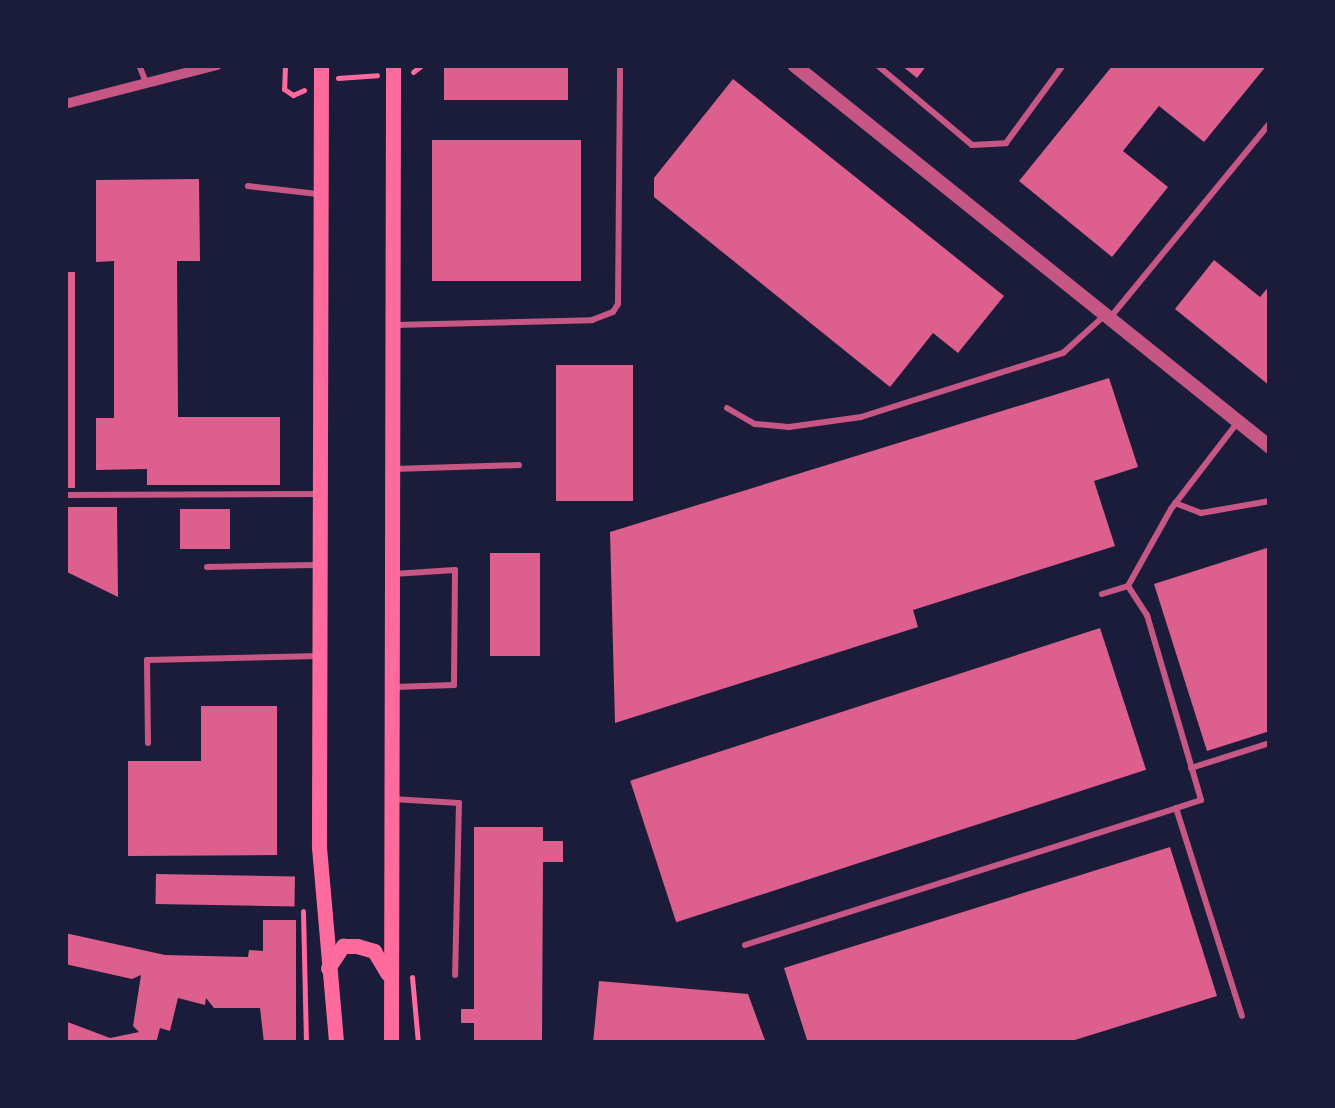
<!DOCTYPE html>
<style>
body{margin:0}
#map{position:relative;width:1335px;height:1108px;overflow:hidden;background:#1b1b3a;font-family:"Asap Condensed",sans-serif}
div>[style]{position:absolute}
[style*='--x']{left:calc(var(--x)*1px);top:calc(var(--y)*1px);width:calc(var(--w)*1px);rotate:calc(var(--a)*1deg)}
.building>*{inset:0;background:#dd5f8e;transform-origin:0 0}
.path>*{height:5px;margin:-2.5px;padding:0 2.5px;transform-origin:2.5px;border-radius:2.5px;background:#ff6b9d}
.service>*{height:6px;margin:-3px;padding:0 3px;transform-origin:3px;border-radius:3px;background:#c65784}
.minor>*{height:10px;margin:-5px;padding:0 5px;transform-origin:5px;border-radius:5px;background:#c65784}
.tertiary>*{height:14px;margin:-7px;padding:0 7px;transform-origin:7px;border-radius:7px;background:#c65784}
.secondary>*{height:15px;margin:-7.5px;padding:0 7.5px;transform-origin:7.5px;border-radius:7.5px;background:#ff6b9d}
span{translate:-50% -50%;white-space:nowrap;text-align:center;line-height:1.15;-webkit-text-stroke:10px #1b1b3a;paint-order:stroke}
.frame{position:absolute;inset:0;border:68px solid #1b1b3a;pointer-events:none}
</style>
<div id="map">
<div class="building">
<div style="left:444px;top:65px;width:124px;height:35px"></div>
<div style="clip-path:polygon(901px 65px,927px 65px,917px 78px)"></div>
<div style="clip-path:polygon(1113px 65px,1267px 65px,1204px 142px,1159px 106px,1123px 151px,1168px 187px,1112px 257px,1019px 181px)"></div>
<div style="clip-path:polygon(733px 79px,1004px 296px,958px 353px,933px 333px,890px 387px,654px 197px,654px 178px)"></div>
<div style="left:432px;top:140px;width:149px;height:141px"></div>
<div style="clip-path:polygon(199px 179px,200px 261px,177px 261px,178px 417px,280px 417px,280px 485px,147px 485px,147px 469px,96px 470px,96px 418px,114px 418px,114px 261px,96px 262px,96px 180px)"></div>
<div style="clip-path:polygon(1214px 260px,1260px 297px,1270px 285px,1270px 386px,1175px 309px)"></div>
<div style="left:65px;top:272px;width:10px;height:216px"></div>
<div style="left:556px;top:365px;width:77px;height:136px"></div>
<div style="clip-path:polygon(1109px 378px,1138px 467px,1094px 481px,1115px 546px,913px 610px,918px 627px,615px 723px,610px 532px)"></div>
<div style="clip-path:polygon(65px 507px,117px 507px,118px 597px,65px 571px)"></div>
<div style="left:230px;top:509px;width:40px;height:50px;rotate:90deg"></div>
<div style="clip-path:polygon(1270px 547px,1270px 731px,1207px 751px,1154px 584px)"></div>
<div style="left:540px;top:553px;width:103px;height:50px;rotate:90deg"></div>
<div style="left:1100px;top:628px;width:149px;height:494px;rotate:72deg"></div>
<div style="clip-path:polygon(201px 706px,277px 706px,277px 855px,128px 856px,128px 761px,201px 761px)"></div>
<div style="clip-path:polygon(474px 827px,543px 827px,543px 841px,563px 841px,563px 862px,543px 862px,542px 1043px,474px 1043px,474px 1023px,461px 1023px,461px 1009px,474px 1009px)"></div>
<div style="clip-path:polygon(1170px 847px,1217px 996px,1065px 1043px,808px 1043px,784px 968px)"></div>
<div style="left:156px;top:874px;width:139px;height:30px;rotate:1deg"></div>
<div style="clip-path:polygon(263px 920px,296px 920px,296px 1043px,264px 1043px,260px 1008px,214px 1008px,206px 998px,205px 1005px,178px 998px,170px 1031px,160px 1028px,156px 1043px,65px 1043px,65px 1021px,110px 1038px,139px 1032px,133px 1026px,141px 975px,132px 979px,65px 964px,65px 933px,165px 955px,248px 957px,249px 950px,263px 951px)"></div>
<div style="clip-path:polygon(599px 981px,748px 994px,766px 1043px,593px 1043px)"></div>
</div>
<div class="path">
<div style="--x:285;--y:65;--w:24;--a:92"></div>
<div style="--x:284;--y:89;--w:11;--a:34"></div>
<div style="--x:293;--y:95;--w:12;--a:-24"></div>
<div style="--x:413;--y:72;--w:11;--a:-38"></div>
<div style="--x:338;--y:78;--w:39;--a:-4"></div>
<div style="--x:303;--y:911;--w:132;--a:88.7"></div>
<div style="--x:412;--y:977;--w:66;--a:84.8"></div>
</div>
<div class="service">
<div style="--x:139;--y:65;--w:18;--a:68"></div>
<div style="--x:877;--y:65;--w:124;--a:40.1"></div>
<div style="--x:972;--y:145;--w:34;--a:-3"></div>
<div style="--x:1006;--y:143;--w:97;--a:-53.8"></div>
<div style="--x:248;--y:186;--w:70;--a:6.5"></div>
<div style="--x:1109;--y:319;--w:254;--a:-50.6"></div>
<div style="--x:394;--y:325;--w:198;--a:-1.4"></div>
<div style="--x:592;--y:320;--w:22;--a:-21"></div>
<div style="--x:613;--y:312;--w:9;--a:-58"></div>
<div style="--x:618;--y:304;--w:239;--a:-89.5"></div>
<div style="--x:727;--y:408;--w:32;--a:30"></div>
<div style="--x:755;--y:424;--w:34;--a:5"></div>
<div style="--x:789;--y:427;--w:73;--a:-7.9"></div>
<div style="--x:861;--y:417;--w:212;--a:-17.6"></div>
<div style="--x:1063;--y:353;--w:55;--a:-42.1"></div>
<div style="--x:1237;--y:423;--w:108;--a:127.5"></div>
<div style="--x:1171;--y:509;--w:88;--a:119.2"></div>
<div style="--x:1128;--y:586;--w:35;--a:57"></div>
<div style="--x:1147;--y:615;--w:193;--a:73.7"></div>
<div style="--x:1201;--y:800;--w:26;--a:162"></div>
<div style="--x:1176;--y:808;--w:218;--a:72.4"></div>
<div style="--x:394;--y:469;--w:125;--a:-1.8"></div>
<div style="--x:65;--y:495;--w:254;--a:-0.2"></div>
<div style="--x:1175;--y:503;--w:28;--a:21"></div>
<div style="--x:1201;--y:513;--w:70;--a:-9.9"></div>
<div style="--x:207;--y:567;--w:109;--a:-1.1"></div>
<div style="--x:393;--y:574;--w:62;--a:-3.7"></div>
<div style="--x:455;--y:570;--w:115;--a:90.5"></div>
<div style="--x:454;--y:685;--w:60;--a:178.1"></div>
<div style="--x:1102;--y:594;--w:27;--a:-17"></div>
<div style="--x:148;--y:743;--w:83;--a:-90.7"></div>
<div style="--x:147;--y:660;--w:171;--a:-1.3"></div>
<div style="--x:1191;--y:768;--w:83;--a:-17.6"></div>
<div style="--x:392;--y:799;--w:67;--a:3.4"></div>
<div style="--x:459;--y:803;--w:172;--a:91.3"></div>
<div style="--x:745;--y:945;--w:452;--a:-17.6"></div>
</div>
<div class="minor">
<div style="--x:65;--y:104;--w:157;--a:-14.4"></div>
</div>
<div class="tertiary">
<div style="--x:794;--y:65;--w:610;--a:38.75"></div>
</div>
<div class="secondary">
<div style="--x:321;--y:65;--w:782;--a:90.15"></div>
<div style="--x:319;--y:847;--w:197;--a:85"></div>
<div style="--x:328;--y:968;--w:27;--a:-56"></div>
<div style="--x:343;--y:946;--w:14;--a:0"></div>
<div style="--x:357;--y:946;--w:18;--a:16"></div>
<div style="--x:374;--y:951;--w:26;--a:59"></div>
<div style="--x:391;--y:1043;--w:978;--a:-89.88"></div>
</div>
<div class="frame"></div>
</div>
